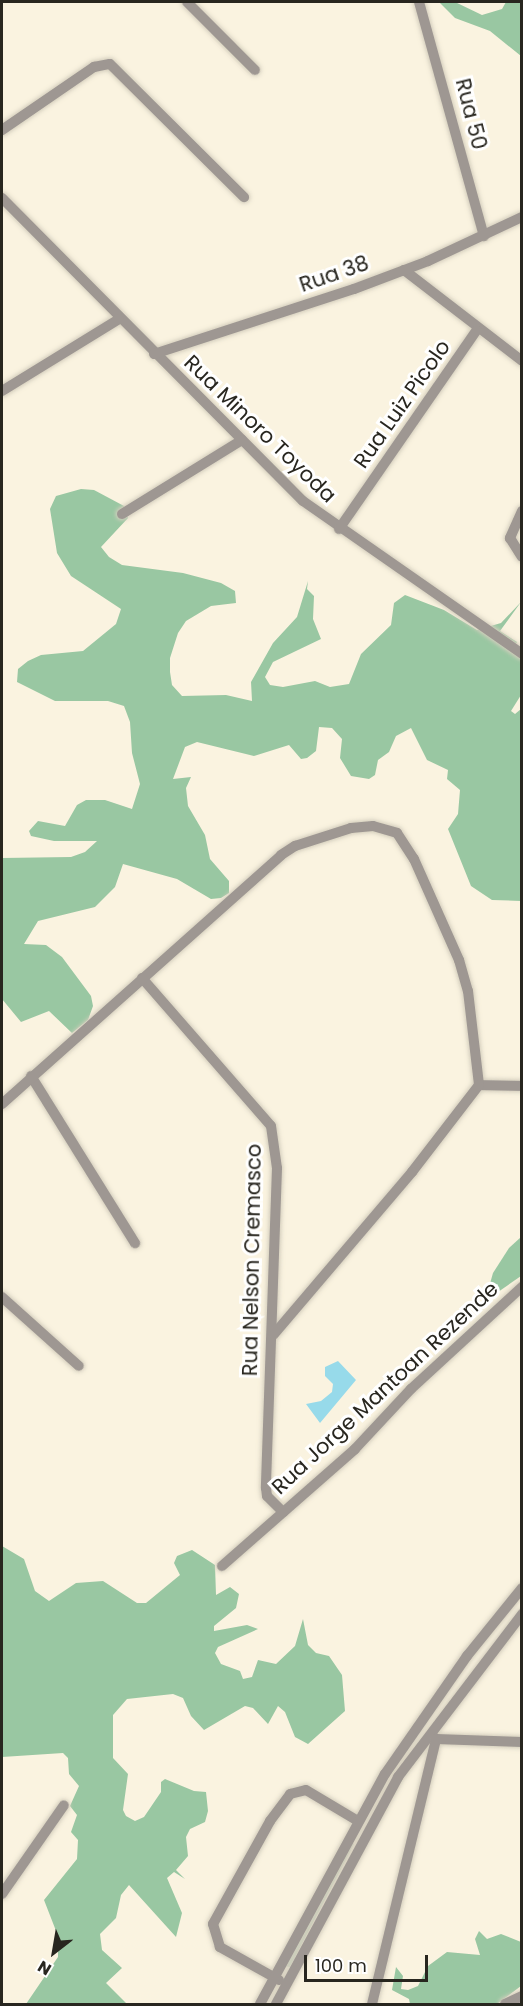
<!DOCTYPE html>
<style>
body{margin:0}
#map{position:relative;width:523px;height:2006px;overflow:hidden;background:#faf3e0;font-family:Poppins,sans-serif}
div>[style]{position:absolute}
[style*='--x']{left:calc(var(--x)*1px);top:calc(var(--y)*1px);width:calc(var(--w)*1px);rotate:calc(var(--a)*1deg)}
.green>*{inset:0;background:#aecdb4}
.forest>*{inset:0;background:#99c7a2}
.water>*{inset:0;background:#97daea}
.roads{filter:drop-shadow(0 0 2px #d4cebd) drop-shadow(0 0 2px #d4cebd)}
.street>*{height:10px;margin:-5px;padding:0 5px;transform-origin:5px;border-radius:5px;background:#9e9792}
span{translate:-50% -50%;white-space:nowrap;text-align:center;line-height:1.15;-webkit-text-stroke:6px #fff;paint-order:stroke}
.street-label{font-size:21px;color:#28261f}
.frame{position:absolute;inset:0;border:3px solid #28261f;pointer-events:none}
.north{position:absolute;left:24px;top:1922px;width:60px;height:60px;-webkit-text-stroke:4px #fff;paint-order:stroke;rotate:211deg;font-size:16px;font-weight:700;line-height:24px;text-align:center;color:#28261f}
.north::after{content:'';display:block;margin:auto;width:21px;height:27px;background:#28261f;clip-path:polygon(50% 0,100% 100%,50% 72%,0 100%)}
.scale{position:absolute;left:304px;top:1955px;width:124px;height:27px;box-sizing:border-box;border:3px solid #28261f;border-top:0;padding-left:8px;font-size:18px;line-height:21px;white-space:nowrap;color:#28261f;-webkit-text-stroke:4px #fff;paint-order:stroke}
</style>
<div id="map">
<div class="green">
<div style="clip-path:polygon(351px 1841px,354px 1844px,290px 1967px,284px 1966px)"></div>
</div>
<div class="forest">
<div style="clip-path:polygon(439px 2px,455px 2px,482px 15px,502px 9px,506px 2px,521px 2px,521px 56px,490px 31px,455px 18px)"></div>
<div style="clip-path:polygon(81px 489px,94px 490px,124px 506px,128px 518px,101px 547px,109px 557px,122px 565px,183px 573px,221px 583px,235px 591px,236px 603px,211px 606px,186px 621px,178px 633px,170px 658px,170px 672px,172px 685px,182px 696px,226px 695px,252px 701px,251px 682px,273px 643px,297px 617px,308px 581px,307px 589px,314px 596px,313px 619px,321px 639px,273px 662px,265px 677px,270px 685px,283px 687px,315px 681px,330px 687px,349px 684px,361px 654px,391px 625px,394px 603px,405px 595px,444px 610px,477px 630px,501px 623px,521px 602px,500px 631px,517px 642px,513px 649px,521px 659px,521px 695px,511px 711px,515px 714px,521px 709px,521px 901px,492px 900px,471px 886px,448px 829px,458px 814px,460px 790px,447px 779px,448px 770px,427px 760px,411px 728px,396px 736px,389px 752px,378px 760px,375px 775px,369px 779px,351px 776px,340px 758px,342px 739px,332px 728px,319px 727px,316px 751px,307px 758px,301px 759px,289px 745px,254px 756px,197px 742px,185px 747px,173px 779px,191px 777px,186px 788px,188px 806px,205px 835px,210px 859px,229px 881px,229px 893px,221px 898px,211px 899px,177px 879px,123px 864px,115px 887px,95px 907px,38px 921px,24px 944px,46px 945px,62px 957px,91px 996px,93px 1006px,88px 1020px,72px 1033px,49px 1011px,21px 1022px,2px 999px,2px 858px,71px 857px,85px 852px,97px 841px,54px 841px,31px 836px,29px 831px,38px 821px,65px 826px,77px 805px,86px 800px,105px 800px,132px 809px,140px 784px,132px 753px,130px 722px,124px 706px,108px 701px,55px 701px,17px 682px,18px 669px,28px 661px,41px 655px,83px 651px,116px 624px,121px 609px,71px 576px,57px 553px,50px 509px,56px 496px)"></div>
<div style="clip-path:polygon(521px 1237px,521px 1276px,485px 1301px,493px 1273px,509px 1248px)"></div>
<div style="clip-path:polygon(2px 1546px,24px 1559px,35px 1591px,49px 1601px,76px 1583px,103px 1581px,137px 1603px,146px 1603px,180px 1575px,174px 1563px,177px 1556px,192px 1550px,215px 1565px,216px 1595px,230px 1587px,239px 1594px,236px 1608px,214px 1626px,214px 1631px,247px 1625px,258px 1629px,218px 1647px,215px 1653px,221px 1664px,240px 1671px,243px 1679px,252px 1677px,258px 1660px,276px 1664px,295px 1646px,303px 1619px,308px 1645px,316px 1653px,329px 1656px,342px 1675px,345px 1711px,308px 1744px,295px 1737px,285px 1712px,278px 1706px,268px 1724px,253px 1708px,245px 1706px,204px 1730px,191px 1716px,183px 1698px,173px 1694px,127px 1699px,113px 1715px,113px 1758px,128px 1774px,123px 1810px,126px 1816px,135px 1821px,144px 1817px,161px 1792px,161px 1782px,165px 1779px,194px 1791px,206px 1792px,208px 1811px,205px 1822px,190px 1829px,186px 1837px,188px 1856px,176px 1870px,185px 1879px,174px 1872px,167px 1878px,182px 1913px,176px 1937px,129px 1885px,121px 1895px,116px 1918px,100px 1934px,102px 1950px,122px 1968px,106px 1983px,127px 2004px,26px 2004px,58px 1957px,58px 1936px,44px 1900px,77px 1859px,78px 1840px,71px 1832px,77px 1815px,70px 1806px,79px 1786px,69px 1774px,68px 1758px,63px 1753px,2px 1757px)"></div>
<div style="clip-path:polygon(479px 1931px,487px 1939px,501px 1934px,521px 1942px,521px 1986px,497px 2004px,410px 2004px,409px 1999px,392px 1990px,396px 1967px,403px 1976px,401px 1989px,408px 1990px,418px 1986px,428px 1966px,447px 1952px,480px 1955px,475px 1939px)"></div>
</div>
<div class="water">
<div style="clip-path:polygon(338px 1361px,356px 1380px,320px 1423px,306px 1404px,321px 1401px,332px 1392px,333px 1384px,325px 1376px,325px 1367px)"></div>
</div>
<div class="roads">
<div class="street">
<div style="--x:187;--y:2;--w:96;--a:45"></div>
<div style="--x:419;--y:2;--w:243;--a:74.5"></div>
<div style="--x:2;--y:130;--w:112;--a:-34.4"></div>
<div style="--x:94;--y:67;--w:16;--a:-11"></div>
<div style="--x:110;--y:64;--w:189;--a:44.8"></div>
<div style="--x:2;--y:198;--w:427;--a:45.2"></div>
<div style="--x:303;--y:501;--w:267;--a:34.9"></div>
<div style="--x:404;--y:270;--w:149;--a:37.6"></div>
<div style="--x:154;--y:354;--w:210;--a:-18"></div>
<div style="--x:354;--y:289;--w:79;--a:-20.7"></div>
<div style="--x:428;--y:261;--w:104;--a:-25.1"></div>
<div style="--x:2;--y:391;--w:137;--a:-31.6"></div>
<div style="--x:522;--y:511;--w:30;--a:114"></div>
<div style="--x:510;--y:538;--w:22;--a:58"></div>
<div style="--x:122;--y:514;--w:141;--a:-31.7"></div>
<div style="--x:339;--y:529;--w:242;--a:-55.3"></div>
<div style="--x:142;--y:978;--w:196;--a:48.9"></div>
<div style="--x:271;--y:1126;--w:42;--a:81.9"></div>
<div style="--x:277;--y:1168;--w:320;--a:92"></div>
<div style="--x:266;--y:1488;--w:8;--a:83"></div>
<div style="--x:267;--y:1496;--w:23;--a:45"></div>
<div style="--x:31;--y:1076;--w:197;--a:58.1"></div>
<div style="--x:479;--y:1085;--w:43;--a:1.3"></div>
<div style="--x:2;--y:1104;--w:374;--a:-41.7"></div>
<div style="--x:281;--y:855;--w:17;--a:-33"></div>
<div style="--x:295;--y:846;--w:59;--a:-17.8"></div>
<div style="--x:351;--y:828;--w:22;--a:-5"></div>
<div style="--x:373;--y:826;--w:25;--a:16"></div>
<div style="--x:397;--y:833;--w:31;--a:57"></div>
<div style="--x:414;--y:859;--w:111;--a:66"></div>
<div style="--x:459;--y:960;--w:32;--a:74"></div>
<div style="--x:468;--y:991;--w:95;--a:83.3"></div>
<div style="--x:479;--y:1085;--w:110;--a:127.6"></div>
<div style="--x:412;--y:1172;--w:213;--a:130.4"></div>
<div style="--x:2;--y:1297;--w:103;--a:41.9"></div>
<div style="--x:222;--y:1566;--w:177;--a:-41.3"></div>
<div style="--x:355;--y:1449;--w:82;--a:-47"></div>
<div style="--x:411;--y:1389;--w:151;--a:-42.6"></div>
<div style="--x:431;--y:1735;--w:6;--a:39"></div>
<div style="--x:436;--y:1739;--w:86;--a:2"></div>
<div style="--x:2;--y:1894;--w:108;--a:-55.1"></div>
<div style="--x:279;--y:1980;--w:68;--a:-150.8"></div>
<div style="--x:220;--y:1947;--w:24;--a:-107"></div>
<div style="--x:213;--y:1924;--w:118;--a:-61"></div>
<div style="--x:270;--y:1821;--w:34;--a:-53"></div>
<div style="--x:290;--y:1794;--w:16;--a:-14"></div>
<div style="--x:306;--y:1790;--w:61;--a:30.8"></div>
<div style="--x:260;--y:2004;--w:262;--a:-61.5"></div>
<div style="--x:385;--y:1774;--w:144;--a:-55.2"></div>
<div style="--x:467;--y:1656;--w:87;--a:-51"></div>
<div style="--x:276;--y:2004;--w:258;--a:-61.7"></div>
<div style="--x:398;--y:1777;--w:205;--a:-52.7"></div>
<div style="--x:372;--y:2004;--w:273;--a:-76.4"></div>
<div style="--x:505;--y:2004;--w:19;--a:-25"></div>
</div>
</div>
<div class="street-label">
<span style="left:471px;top:114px;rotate:76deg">Rua 50</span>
<span style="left:334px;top:274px;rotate:-19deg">Rua 38</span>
<span style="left:402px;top:404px;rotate:-55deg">Rua Luiz Picolo</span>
<span style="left:260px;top:429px;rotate:44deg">Rua Minoro Toyoda</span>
<span style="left:252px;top:1260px;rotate:-89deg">Rua Nelson Cremasco</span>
<span style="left:385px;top:1388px;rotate:-43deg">Rua Jorge Mantoan Rezende</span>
</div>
<div class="frame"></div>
<div class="north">N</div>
<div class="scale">100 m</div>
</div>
